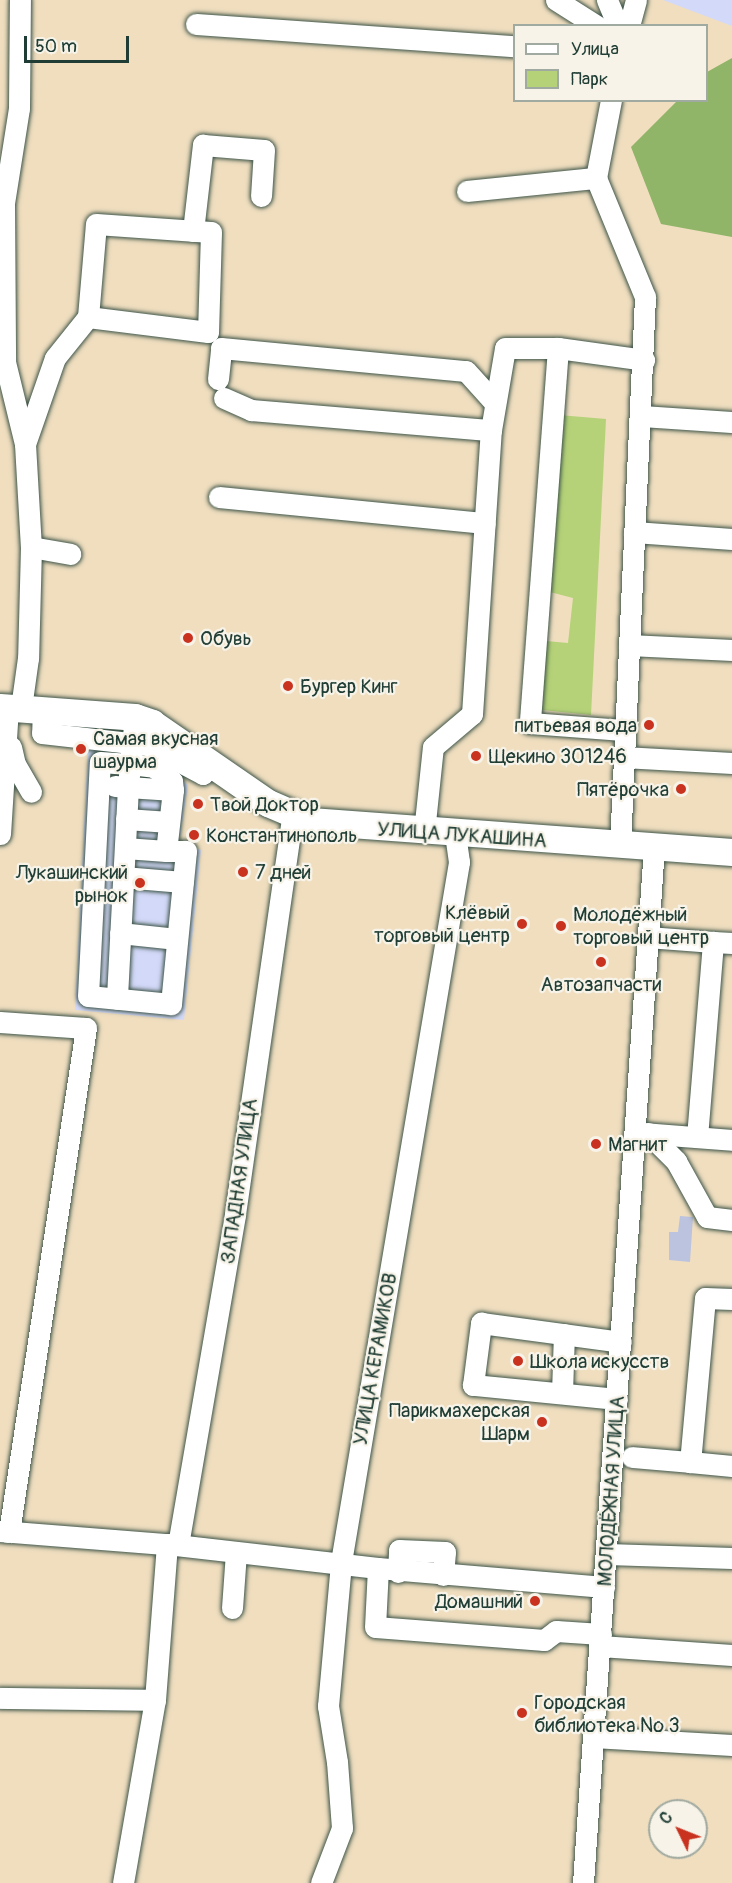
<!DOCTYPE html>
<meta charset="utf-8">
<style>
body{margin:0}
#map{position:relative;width:732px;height:1883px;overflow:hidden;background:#f0debf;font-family:Pangolin,sans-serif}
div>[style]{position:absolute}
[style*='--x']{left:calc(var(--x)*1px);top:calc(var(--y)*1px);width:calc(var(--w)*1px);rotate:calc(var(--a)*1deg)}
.built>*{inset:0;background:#d3d9f9}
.industrial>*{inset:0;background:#bcc3de}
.green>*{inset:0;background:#b5d278}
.forest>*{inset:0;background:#90b468}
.roads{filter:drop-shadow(0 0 2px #3e5549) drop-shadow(0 0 2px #3e5549)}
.minor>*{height:21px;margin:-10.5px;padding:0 10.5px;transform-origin:10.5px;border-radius:10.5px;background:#fff}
.major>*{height:27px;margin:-13.5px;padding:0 13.5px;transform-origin:13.5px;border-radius:13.5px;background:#fff}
.dots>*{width:16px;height:16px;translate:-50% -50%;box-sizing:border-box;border:3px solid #f7f3e8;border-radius:50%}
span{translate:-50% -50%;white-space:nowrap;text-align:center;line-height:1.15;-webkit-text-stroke:4.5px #f7f3e8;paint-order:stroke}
.poi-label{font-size:20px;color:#1f3d34}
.left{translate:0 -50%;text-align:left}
.right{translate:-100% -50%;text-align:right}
.street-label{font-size:20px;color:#1f3d34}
.legend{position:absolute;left:513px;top:24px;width:195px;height:78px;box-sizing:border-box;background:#f7f3e8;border:2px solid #a1aaa0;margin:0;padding:8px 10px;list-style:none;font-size:18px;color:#1f3d34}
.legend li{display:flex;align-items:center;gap:12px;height:30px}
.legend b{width:30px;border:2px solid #a1aaa0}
.north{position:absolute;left:648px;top:1799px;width:60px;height:60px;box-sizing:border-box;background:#f7f3e8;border:2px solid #a1aaa0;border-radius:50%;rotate:313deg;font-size:16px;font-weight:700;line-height:24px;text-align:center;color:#1f3d34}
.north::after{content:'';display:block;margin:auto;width:21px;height:27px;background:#c8321e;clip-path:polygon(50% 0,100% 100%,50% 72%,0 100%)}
.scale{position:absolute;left:24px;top:36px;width:105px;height:27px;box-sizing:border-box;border:3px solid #1f3d34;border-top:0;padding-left:8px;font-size:18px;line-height:21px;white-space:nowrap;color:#1f3d34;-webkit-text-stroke:4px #f7f3e8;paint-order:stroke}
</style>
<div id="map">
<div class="built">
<div style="clip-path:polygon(663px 0,732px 0,732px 26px)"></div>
<div style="clip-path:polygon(88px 747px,152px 753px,188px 785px,179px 844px,201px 850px,184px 1020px,75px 1010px)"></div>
</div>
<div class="industrial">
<div style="clip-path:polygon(680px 1216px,693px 1217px,690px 1262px,669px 1260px,669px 1232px,678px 1232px)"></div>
</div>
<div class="green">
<div style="clip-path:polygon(559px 415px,606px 419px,591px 715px,542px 710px,546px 641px,568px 643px,573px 598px,546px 591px)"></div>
</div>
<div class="forest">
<div style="clip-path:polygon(732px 58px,732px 237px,661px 224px,631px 147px,677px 101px,706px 100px,707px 72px)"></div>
</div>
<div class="roads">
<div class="minor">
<div style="--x:556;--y:0;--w:49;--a:32.4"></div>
<div style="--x:607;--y:0;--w:28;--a:67"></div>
<div style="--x:196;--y:24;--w:319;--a:4"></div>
<div style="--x:629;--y:26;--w:27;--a:-75"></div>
<div style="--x:611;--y:100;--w:79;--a:100.9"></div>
<div style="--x:596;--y:178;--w:129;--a:67.6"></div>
<div style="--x:645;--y:297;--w:549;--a:92.61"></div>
<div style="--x:467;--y:191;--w:130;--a:-5.8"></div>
<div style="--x:0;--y:198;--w:7;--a:56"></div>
<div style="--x:4;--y:204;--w:158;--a:89.6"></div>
<div style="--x:5;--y:362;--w:84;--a:76.3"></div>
<div style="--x:25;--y:444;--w:103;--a:86.7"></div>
<div style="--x:31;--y:547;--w:111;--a:91.5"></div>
<div style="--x:28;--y:658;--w:50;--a:98"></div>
<div style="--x:4;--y:203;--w:96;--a:-81"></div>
<div style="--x:19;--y:108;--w:108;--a:-89.5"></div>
<div style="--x:193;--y:231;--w:87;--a:-83.4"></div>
<div style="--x:203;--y:145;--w:61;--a:4.7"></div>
<div style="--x:264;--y:150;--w:46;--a:93.7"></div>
<div style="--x:558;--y:348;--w:376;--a:94.3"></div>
<div style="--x:530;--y:723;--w:93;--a:4.3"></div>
<div style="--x:218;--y:379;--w:31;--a:-84"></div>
<div style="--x:221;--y:348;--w:246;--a:5.4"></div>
<div style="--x:466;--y:371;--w:42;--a:47.9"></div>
<div style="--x:224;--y:398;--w:30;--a:24"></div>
<div style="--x:251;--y:410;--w:241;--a:4.8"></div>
<div style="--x:641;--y:416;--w:91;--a:3.8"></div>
<div style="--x:25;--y:444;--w:91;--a:-70.8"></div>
<div style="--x:55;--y:358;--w:53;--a:-51.2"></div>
<div style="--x:88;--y:317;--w:93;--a:-85.1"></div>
<div style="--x:96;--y:224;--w:115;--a:4"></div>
<div style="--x:211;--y:232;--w:100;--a:91.7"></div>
<div style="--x:208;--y:332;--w:121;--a:-172.9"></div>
<div style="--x:219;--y:497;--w:267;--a:5.6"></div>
<div style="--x:634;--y:532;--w:98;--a:4.1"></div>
<div style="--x:31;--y:547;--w:40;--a:10"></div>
<div style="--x:629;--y:645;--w:103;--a:2.8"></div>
<div style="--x:43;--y:709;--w:24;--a:92"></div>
<div style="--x:42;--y:733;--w:107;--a:6.5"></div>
<div style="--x:148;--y:745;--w:62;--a:27.8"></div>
<div style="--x:203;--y:774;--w:14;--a:-56"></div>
<div style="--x:135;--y:717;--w:47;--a:96.1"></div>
<div style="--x:130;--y:764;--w:23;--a:95"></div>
<div style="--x:128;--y:787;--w:45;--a:3.8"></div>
<div style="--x:173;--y:790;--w:61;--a:96.5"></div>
<div style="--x:166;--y:851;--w:20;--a:0"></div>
<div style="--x:186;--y:851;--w:154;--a:95.6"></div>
<div style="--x:171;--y:1004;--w:83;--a:-174.5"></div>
<div style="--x:88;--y:996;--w:234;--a:-87.1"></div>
<div style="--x:100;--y:762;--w:30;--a:4"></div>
<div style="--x:130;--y:764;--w:24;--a:7"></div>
<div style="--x:154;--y:767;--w:23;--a:38"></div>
<div style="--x:172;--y:781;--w:9;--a:84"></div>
<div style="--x:11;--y:747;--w:17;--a:77"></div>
<div style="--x:15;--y:764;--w:32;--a:60"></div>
<div style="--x:623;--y:757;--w:109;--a:3.2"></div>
<div style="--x:115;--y:786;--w:13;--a:4"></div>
<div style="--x:128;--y:787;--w:212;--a:93"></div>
<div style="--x:126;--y:819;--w:43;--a:4"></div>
<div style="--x:424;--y:832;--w:85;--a:-84"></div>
<div style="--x:433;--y:747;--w:51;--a:-40.2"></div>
<div style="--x:472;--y:714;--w:285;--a:-86.2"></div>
<div style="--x:491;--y:430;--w:83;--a:-80.3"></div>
<div style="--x:505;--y:348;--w:53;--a:0"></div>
<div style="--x:558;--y:348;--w:87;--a:7.9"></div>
<div style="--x:0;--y:834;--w:127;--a:-86.4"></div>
<div style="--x:125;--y:848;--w:41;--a:4.2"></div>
<div style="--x:123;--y:877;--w:60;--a:4.8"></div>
<div style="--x:120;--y:933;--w:57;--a:6"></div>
<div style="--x:648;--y:937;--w:65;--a:4.4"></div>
<div style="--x:0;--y:1022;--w:86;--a:4"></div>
<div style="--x:86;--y:1028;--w:510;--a:98.69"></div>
<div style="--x:642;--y:1133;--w:90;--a:4.4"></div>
<div style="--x:648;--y:1133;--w:40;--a:45"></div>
<div style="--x:676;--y:1161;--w:64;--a:61"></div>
<div style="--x:707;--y:1217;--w:25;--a:7"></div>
<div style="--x:697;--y:1137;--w:196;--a:-85.3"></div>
<div style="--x:713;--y:942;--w:19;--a:3"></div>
<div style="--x:732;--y:1299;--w:27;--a:-178"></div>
<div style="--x:705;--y:1298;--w:165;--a:95.2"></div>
<div style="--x:690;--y:1462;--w:42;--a:5.4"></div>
<div style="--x:562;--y:1393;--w:59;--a:-88.1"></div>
<div style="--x:617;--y:1399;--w:145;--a:-174.4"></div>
<div style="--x:473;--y:1385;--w:63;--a:-82.6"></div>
<div style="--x:481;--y:1323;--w:141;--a:7.7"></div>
<div style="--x:632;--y:1457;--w:58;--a:4.9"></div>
<div style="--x:0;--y:1531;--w:168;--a:4.5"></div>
<div style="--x:167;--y:1544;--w:212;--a:6.5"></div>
<div style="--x:178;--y:1545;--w:336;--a:-80.2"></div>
<div style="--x:235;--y:1214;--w:402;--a:-81.8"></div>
<div style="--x:607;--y:1554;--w:125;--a:1.8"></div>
<div style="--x:398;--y:1572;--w:22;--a:-87"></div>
<div style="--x:399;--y:1550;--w:46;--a:2.5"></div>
<div style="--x:445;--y:1552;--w:23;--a:95"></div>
<div style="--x:232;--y:1608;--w:56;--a:-85.9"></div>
<div style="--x:601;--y:1634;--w:45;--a:-176.2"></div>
<div style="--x:556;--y:1631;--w:15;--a:143"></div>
<div style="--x:544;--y:1640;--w:169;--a:-175.6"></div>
<div style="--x:375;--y:1627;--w:59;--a:-87.1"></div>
<div style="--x:378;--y:1568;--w:227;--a:4.8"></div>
<div style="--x:600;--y:1646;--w:132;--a:3.9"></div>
<div style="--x:0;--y:1698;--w:155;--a:0.7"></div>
<div style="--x:593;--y:1737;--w:139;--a:3.3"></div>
<div style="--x:123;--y:1883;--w:186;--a:-80.1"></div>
<div style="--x:155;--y:1700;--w:156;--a:-85.6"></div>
<div style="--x:321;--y:1883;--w:59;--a:-69.1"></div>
<div style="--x:342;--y:1828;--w:66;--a:-94.3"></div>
<div style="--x:337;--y:1762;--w:57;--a:-99.1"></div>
<div style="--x:328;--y:1706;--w:145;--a:-84.8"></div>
<div style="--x:341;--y:1562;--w:710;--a:-80.43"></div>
<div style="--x:459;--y:862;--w:28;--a:-98"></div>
<div style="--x:583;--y:1883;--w:1038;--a:-86.08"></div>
</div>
<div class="major">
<div style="--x:0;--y:707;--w:135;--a:4.2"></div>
<div style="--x:135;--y:717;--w:18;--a:19"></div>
<div style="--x:152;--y:723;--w:141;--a:34.6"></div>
<div style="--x:268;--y:803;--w:46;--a:23.2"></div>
<div style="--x:310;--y:821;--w:423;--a:4.2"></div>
</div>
</div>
<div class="dots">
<div style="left:188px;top:638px;background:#c8321e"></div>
<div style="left:288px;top:686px;background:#c8321e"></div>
<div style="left:649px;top:725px;background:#c8321e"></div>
<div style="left:81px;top:749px;background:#c8321e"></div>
<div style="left:476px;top:756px;background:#c8321e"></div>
<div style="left:681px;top:789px;background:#c8321e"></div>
<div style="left:198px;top:804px;background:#c8321e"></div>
<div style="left:194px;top:835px;background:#c8321e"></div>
<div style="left:243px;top:872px;background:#c8321e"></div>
<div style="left:140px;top:883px;background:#c8321e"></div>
<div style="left:522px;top:924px;background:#c8321e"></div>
<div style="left:561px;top:926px;background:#c8321e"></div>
<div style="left:601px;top:962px;background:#c8321e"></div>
<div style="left:596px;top:1144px;background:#c8321e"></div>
<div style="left:518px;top:1361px;background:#c8321e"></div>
<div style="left:542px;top:1422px;background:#c8321e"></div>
<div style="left:535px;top:1601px;background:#c8321e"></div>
<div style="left:522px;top:1713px;background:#c8321e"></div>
</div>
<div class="poi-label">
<span class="left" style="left:200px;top:638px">Обувь</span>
<span class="left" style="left:300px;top:686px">Бургер Кинг</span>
<span class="right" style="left:637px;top:725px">питьевая вода</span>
<span class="left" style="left:93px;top:750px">Самая вкусная<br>шаурма</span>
<span class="left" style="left:488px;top:756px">Щекино 301246</span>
<span class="right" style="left:669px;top:789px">Пятёрочка</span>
<span class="left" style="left:210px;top:804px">Твой Доктор</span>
<span class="left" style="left:206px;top:835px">Константинополь</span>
<span class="right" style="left:128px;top:884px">Лукашинский<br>рынок</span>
<span class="left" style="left:255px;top:872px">7 дней</span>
<span class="right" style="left:510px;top:924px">Клёвый<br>торговый центр</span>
<span class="left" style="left:573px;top:926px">Молодёжный<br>торговый центр</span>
<span style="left:601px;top:984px">Автозапчасти</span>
<span class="left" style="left:608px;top:1144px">Магнит</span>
<span class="left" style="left:530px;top:1361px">Школа искусств</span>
<span class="right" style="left:530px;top:1422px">Парикмахерская<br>Шарм</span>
<span class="right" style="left:523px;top:1601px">Домашний</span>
<span class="left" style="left:534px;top:1714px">Городская<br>библиотека № 3</span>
</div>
<div class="street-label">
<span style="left:462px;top:835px;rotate:4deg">УЛИЦА ЛУКАШИНА</span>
<span style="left:239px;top:1181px;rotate:-82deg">ЗАПАДНАЯ УЛИЦА</span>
<span style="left:375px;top:1359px;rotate:-80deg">УЛИЦА КЕРАМИКОВ</span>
<span style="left:611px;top:1491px;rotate:-86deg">МОЛОДЁЖНАЯ УЛИЦА</span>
</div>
<ul class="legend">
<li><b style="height:8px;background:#fff"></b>Улица</li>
<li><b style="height:16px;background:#b5d278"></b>Парк</li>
</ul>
<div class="north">С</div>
<div class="scale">50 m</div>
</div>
